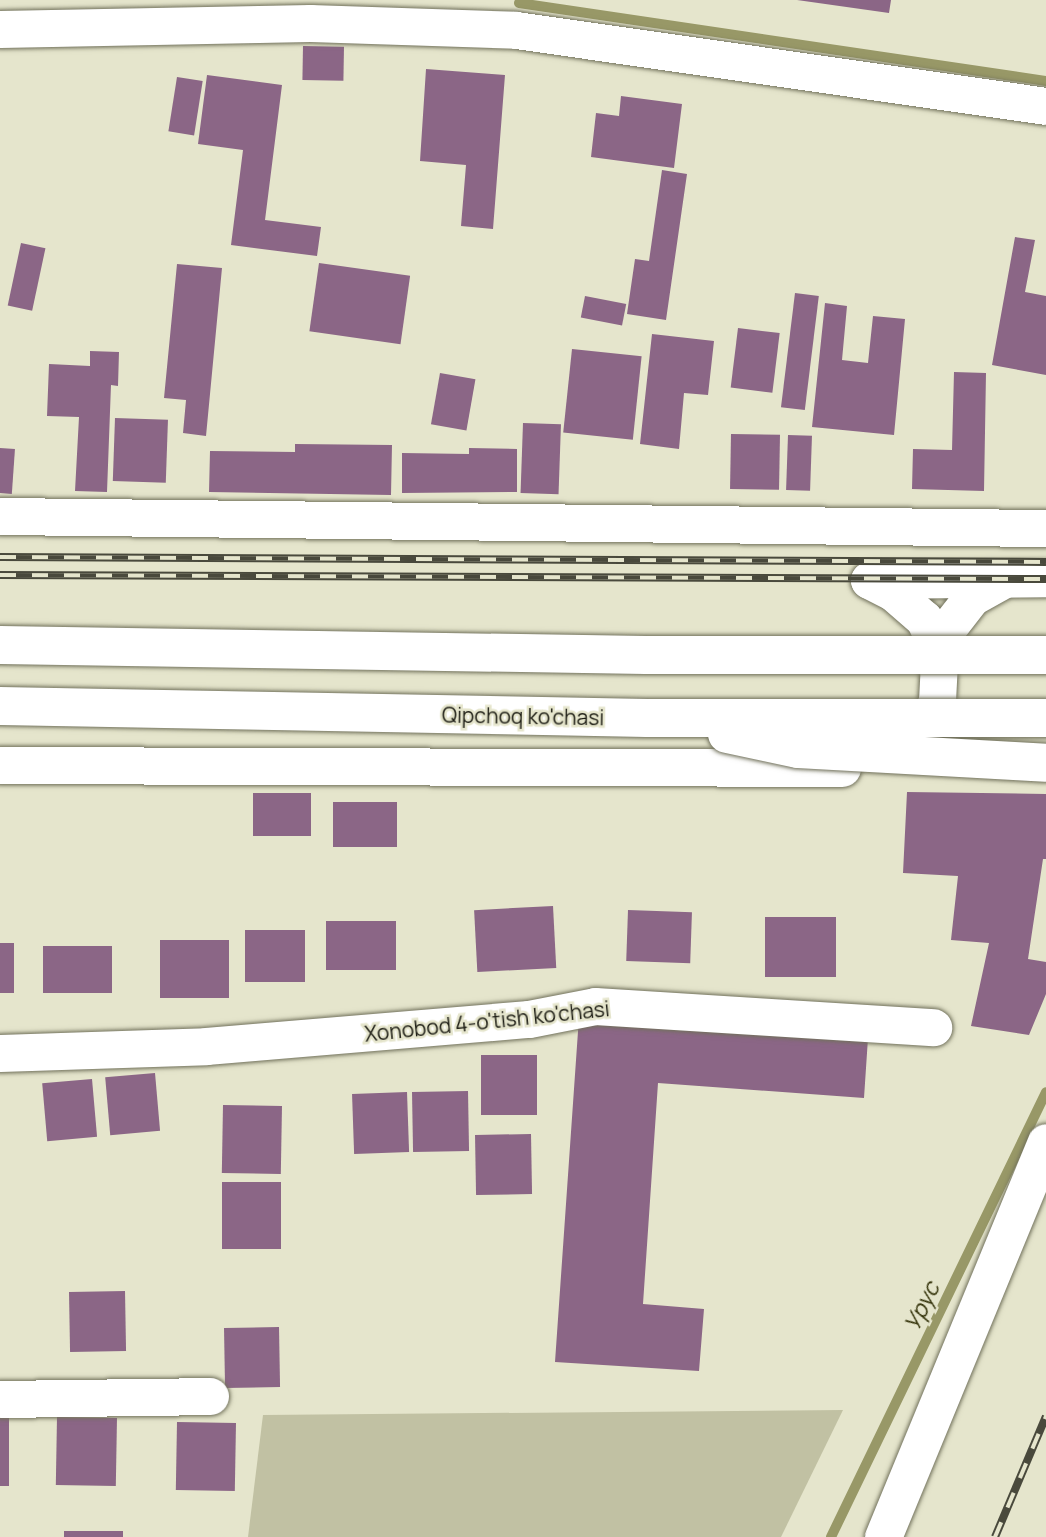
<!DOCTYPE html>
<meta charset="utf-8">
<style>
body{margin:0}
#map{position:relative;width:1046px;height:1537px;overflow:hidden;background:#e5e5cc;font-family:Manrope,sans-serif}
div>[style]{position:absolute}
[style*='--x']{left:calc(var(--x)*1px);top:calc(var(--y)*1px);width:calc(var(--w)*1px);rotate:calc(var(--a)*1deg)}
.green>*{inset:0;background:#c1c1a3}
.stream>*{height:10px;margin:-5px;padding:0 5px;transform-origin:5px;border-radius:5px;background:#989867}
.building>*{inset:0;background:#8b6686;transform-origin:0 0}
.roads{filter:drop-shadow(0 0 2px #71715b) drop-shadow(0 0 2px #71715b)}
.minor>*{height:37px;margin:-18.5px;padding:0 18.5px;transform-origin:18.5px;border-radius:18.5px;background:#fff}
.rail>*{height:8px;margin-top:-4px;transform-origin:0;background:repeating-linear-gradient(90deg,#e5e5cc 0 16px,#49493c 0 32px);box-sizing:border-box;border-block:2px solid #49493c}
.bridges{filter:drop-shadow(0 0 2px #71715b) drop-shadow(0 0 2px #71715b)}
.major-bridge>*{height:38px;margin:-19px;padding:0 19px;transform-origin:19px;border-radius:19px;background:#fff}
span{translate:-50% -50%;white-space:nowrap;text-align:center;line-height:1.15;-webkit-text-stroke:5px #e5e5cc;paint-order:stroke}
.street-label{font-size:21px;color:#1f1f16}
.water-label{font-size:23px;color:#36350c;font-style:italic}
</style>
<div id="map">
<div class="green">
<div style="clip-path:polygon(843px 1410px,781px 1537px,248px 1537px,263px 1415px)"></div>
</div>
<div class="stream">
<div style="--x:519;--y:3;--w:533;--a:8.42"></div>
<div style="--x:831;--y:1537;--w:494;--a:-64.2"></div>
</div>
<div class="building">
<div style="clip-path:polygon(797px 0,891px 0,889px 13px)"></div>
<div style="left:303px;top:46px;width:41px;height:34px;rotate:1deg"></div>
<div style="clip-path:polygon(426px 69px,505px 75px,493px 229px,461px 226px,466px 165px,420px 161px)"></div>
<div style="clip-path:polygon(207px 75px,282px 85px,265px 220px,321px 227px,317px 256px,231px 245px,243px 150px,198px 144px)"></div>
<div style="left:177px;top:77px;width:26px;height:55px;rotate:9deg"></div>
<div style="clip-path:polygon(621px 96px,682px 104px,674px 168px,591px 157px,596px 113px,619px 116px)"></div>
<div style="clip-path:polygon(662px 170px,687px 174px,666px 320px,627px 314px,635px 259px,649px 261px)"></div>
<div style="clip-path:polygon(1015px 237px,1035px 240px,1025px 292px,1046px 296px,1046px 375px,992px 365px)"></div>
<div style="left:21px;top:243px;width:25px;height:64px;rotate:12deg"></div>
<div style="left:319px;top:263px;width:92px;height:69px;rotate:8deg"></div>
<div style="clip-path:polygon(177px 264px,222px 268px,206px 436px,183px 433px,186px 400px,164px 398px)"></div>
<div style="left:795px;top:293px;width:24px;height:115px;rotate:7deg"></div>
<div style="left:585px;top:296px;width:42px;height:22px;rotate:11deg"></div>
<div style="clip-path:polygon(825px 303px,847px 306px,842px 360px,868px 363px,873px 316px,905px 319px,894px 435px,812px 427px)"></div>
<div style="left:738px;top:328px;width:42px;height:60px;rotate:7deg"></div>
<div style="clip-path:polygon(652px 334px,714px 341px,708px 395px,684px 393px,679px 449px,640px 444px)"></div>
<div style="left:572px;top:349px;width:70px;height:84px;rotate:6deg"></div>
<div style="clip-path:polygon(90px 351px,119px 352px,118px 386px,111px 385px,107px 492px,75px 491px,79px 417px,47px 416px,49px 364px,90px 366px)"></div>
<div style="clip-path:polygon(954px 372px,986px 373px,984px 491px,912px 489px,913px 449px,952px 450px)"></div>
<div style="left:440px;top:373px;width:36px;height:52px;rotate:10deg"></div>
<div style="left:115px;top:418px;width:53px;height:63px;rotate:2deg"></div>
<div style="left:523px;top:423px;width:38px;height:70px;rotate:2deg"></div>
<div style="left:731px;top:434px;width:49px;height:55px;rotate:1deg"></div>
<div style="left:788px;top:435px;width:24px;height:55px;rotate:2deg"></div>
<div style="clip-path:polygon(295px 444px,392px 445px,391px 495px,209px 492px,210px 451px,295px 452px)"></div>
<div style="left:0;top:448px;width:15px;height:45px;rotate:4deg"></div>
<div style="clip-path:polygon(469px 448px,517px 449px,517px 492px,402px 493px,402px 453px,469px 454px)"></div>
<div style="clip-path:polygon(907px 792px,1046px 794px,1046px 859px,1043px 859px,1028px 959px,1046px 962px,1046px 994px,1029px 1035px,971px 1026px,989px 943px,951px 940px,958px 876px,903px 873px)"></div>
<div style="left:253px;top:793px;width:58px;height:43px"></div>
<div style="left:333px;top:802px;width:64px;height:45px"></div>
<div style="left:553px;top:906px;width:62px;height:79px;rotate:87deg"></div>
<div style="left:628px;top:910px;width:64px;height:51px;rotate:2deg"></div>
<div style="left:765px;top:917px;width:71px;height:60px"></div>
<div style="left:326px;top:921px;width:70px;height:49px"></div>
<div style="left:245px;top:930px;width:60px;height:52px"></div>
<div style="left:160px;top:940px;width:69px;height:58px"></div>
<div style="left:0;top:943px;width:14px;height:50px"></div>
<div style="left:43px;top:946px;width:69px;height:47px"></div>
<div style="clip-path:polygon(579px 1017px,868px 1038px,864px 1098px,658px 1083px,643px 1304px,704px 1309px,699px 1371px,555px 1362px)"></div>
<div style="left:481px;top:1055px;width:56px;height:60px"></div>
<div style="left:155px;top:1073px;width:58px;height:50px;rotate:85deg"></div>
<div style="left:92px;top:1079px;width:58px;height:50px;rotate:85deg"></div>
<div style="left:468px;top:1091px;width:60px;height:56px;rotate:89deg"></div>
<div style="left:407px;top:1092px;width:60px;height:55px;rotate:88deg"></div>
<div style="left:223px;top:1105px;width:59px;height:68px;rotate:1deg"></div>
<div style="left:531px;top:1134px;width:60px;height:56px;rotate:89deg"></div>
<div style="left:222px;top:1182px;width:59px;height:67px"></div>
<div style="left:125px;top:1291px;width:60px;height:56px;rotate:89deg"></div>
<div style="left:279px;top:1327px;width:60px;height:55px;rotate:89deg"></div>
<div style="left:57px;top:1417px;width:60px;height:68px;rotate:1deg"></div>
<div style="left:0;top:1418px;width:9px;height:68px"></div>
<div style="left:177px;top:1422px;width:59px;height:68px;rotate:1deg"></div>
<div style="left:64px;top:1531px;width:59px;height:6px"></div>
</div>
<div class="roads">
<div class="minor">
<div style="--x:0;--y:29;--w:310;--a:-1.1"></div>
<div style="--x:310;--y:23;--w:206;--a:1.9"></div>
<div style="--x:516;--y:30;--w:535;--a:8.16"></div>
<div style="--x:0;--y:516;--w:1046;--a:0.66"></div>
<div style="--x:869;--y:580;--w:177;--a:-0.6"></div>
<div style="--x:869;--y:580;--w:28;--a:27"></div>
<div style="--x:894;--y:593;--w:40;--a:41"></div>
<div style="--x:924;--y:619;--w:26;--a:65"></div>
<div style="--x:935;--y:643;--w:22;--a:87"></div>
<div style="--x:914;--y:742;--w:24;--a:-54"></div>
<div style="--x:928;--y:723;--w:24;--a:-68"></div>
<div style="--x:937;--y:701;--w:59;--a:-87.1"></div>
<div style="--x:940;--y:642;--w:15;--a:-62"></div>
<div style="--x:947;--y:629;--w:41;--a:-52"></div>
<div style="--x:972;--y:597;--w:37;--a:-29"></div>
<div style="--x:0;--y:765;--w:842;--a:0.2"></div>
<div style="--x:0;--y:1053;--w:206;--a:-1.9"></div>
<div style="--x:206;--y:1046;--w:324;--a:-4.8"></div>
<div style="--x:529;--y:1019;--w:67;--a:-11.1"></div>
<div style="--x:595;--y:1006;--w:339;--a:3.6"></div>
<div style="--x:0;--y:1399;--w:210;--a:-0.8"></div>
<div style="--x:883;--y:1537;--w:427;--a:-67.6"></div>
</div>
</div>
<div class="rail">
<div style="--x:0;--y:557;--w:1046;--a:0.27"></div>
<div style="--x:0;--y:575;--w:1046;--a:0.22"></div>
<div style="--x:995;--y:1537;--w:131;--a:-67.1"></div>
</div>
<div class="bridges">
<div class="major-bridge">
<div style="--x:0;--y:645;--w:646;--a:0.89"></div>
<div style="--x:646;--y:655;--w:400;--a:0"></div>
<div style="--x:0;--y:706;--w:647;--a:1.06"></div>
<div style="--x:647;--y:718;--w:399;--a:0"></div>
<div style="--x:727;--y:734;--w:73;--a:11.9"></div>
<div style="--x:798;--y:749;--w:248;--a:3.2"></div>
</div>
</div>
<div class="street-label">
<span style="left:523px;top:716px;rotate:1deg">Qipchoq ko'chasi</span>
<span style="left:487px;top:1021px;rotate:-6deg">Xonobod 4-o'tish ko'chasi</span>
</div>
<div class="water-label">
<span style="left:921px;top:1306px;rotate:-64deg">Урус</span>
</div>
</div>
